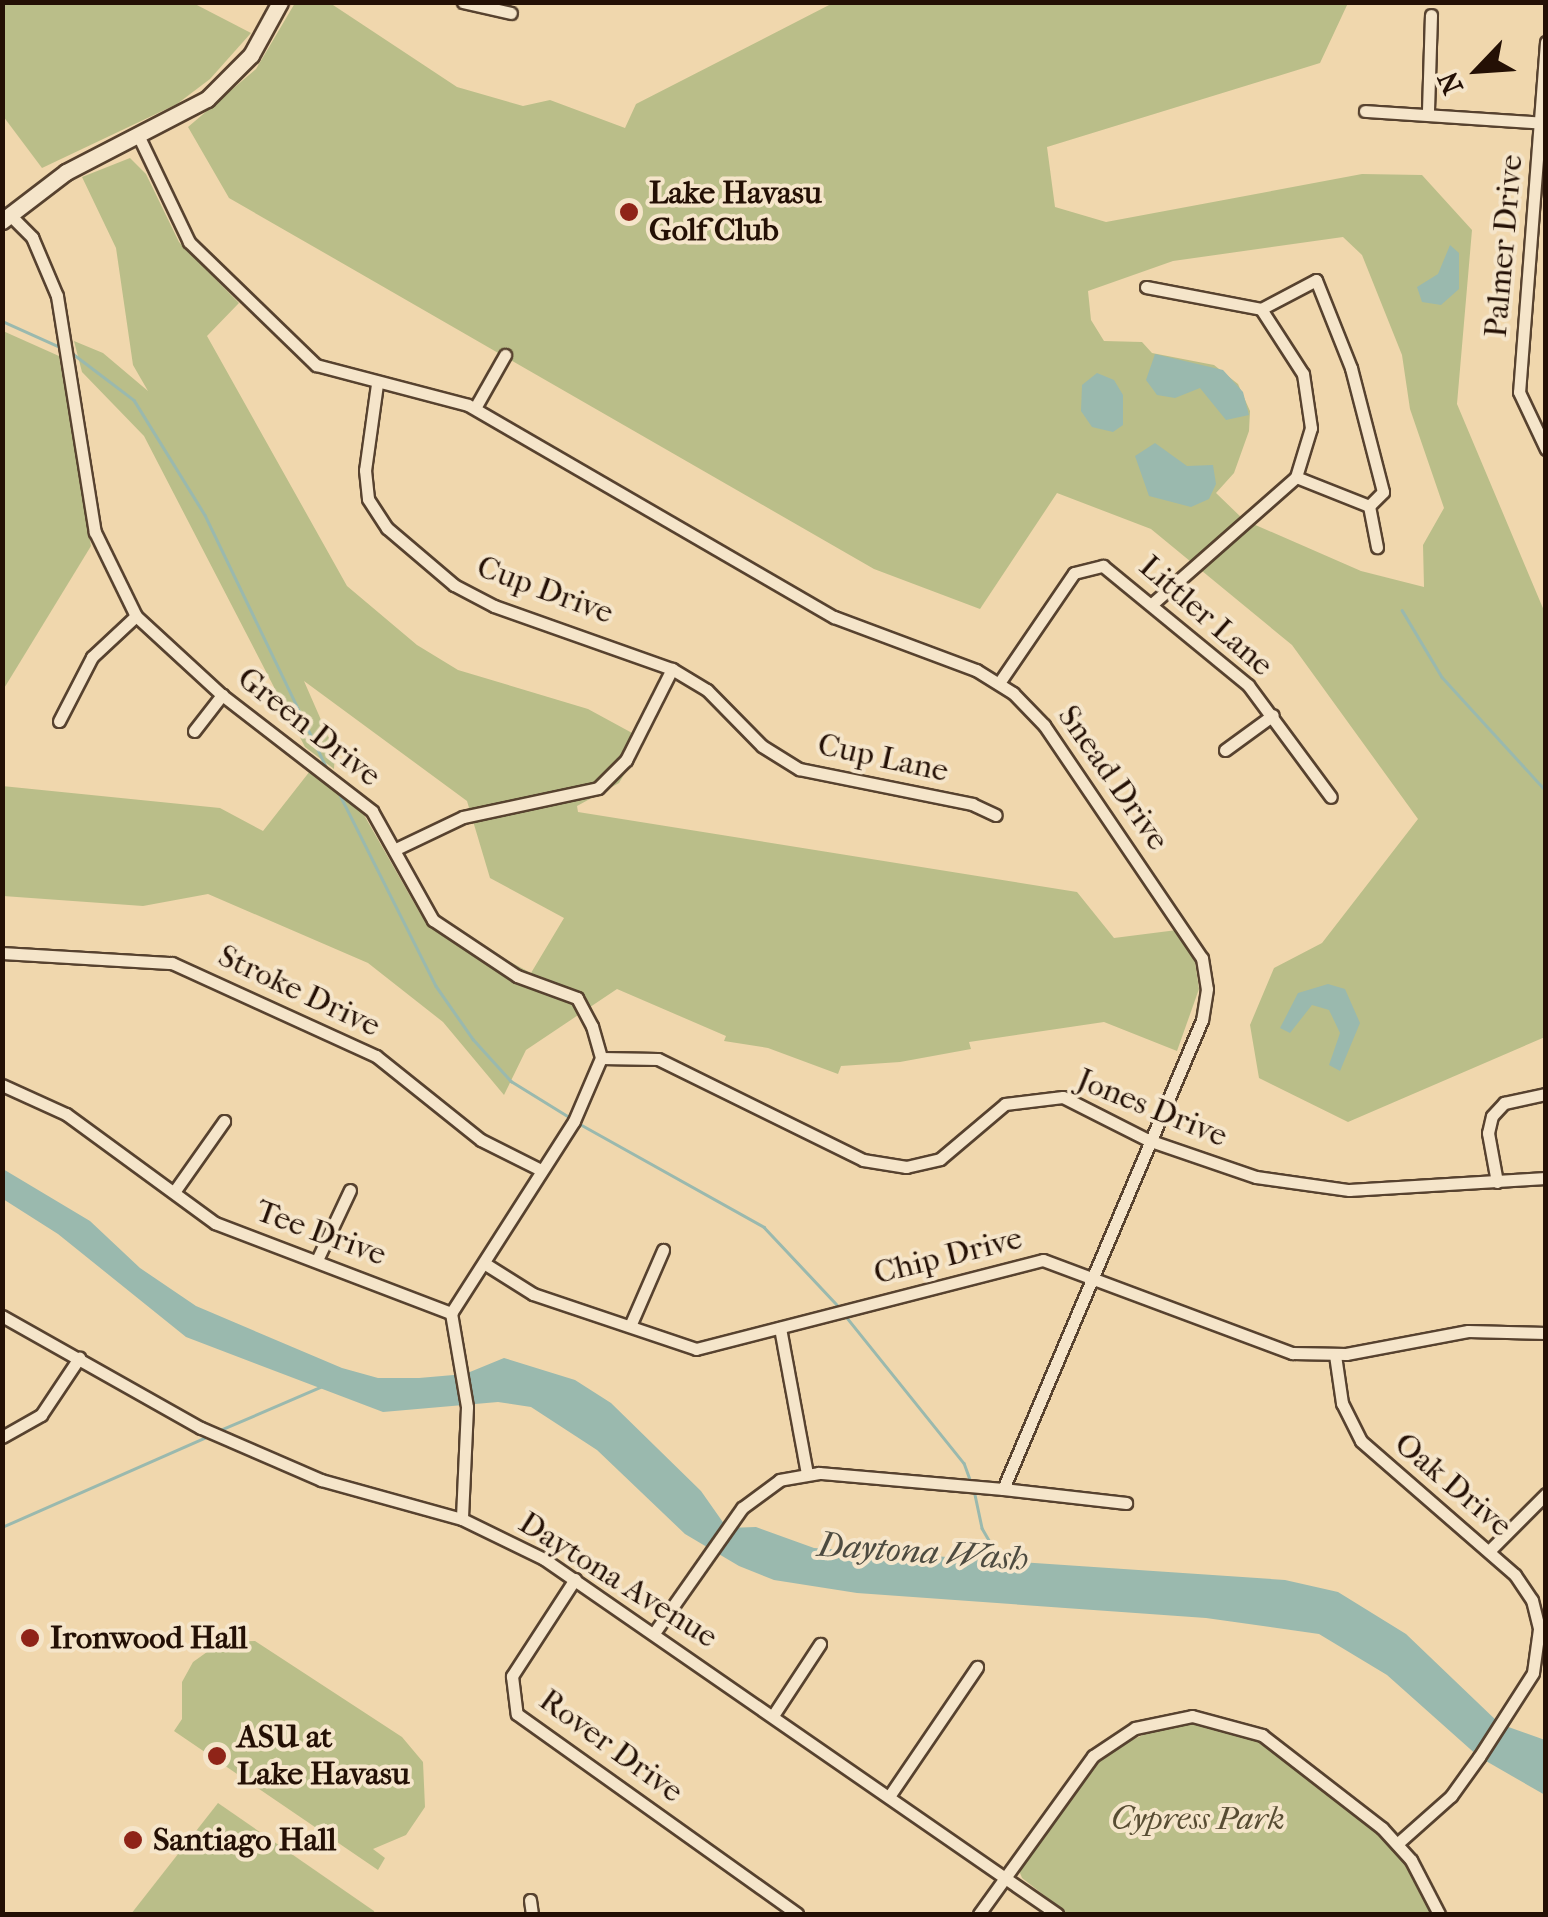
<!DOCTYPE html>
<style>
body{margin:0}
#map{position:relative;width:1548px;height:1917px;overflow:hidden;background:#f0d7ad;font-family:"IM FELL French Canon",serif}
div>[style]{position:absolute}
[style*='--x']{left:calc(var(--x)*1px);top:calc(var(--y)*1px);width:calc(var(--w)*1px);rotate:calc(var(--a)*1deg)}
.green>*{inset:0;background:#babe89}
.water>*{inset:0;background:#9ab9ae}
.stream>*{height:2.5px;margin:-1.25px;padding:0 1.25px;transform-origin:1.25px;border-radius:1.25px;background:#9ab9ae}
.roads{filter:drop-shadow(2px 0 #57422f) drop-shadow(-2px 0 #57422f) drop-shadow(0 2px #57422f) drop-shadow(0 -2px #57422f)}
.street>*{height:11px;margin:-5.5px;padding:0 5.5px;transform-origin:5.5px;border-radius:5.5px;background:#f5e5ca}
.secondary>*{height:15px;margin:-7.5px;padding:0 7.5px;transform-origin:7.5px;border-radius:7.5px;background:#f5e5ca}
.dots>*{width:28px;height:28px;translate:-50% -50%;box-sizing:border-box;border:5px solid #f5e5ca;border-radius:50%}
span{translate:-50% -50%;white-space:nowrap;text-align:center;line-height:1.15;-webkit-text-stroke:8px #f5e5ca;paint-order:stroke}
.poi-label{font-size:32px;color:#241005;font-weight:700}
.left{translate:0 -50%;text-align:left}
.street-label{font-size:32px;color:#241005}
.park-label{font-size:32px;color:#584d33;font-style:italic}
.water-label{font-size:35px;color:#4d4b40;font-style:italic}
.frame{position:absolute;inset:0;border:5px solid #241005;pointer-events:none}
.north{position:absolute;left:1428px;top:20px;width:100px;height:100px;-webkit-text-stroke:8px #f5e5ca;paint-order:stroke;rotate:245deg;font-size:28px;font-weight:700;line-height:40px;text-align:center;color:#241005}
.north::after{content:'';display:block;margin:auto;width:35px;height:45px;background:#241005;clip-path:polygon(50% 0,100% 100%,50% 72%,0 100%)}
</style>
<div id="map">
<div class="green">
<i style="clip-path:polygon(3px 2px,193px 3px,251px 33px,210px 79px,177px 104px,42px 168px,3px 116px)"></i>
<i style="clip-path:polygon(evenodd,295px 3px,333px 5px,457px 87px,523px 106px,550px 100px,625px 128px,636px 104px,833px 3px,1348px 3px,1320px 63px,1047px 147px,1055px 207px,1106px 222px,1362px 174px,1422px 175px,1472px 230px,1457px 404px,1545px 613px,1545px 1037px,1348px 1122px,1259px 1078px,1250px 1025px,1274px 968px,1322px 943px,1418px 819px,1292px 645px,1151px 529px,1057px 493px,980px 609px,874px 569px,229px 198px,188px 127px,256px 69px,295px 3px,1343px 237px,1362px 255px,1402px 355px,1410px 409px,1444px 508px,1423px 545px,1424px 587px,1361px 571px,1244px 520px,1216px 493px,1234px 473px,1249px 431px,1250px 411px,1238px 384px,1214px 365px,1152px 353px,1142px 342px,1104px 341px,1091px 320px,1088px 291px,1173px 261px,1343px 237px)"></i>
<i style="clip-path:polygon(130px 158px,146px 174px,179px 242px,239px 303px,207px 336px,347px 586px,417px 645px,458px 670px,588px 709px,645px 740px,619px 783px,577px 806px,578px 812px,1077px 892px,1114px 938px,1177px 930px,1195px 961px,1199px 989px,1177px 1051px,1104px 1022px,969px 1042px,971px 1049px,900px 1062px,841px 1066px,838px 1074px,768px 1048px,724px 1041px,726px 1036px,617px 989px,526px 1050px,504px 1095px,443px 1022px,368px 963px,208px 894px,143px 906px,3px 896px,2px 786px,220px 808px,263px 831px,310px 771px,364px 815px,421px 915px,531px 973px,564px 918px,490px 878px,467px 801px,304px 681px,335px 752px,334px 769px,305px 747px,144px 436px,82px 372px,74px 341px,103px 353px,148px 391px,133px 365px,116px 248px,82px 177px)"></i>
<i style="clip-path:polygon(3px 331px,59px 356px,91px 546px,3px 690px)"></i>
<i style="clip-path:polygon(255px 1641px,402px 1737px,423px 1762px,425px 1807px,406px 1835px,373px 1849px,385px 1858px,378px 1870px,174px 1731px,182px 1719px,182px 1682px,193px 1662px,221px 1642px)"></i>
<i style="clip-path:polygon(1199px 1721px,1264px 1744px,1360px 1816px,1406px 1863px,1432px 1914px,1068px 1914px,1022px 1878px,1018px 1868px,1101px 1754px,1165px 1725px)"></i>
<i style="clip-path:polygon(218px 1803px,374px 1911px,375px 1914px,131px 1914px)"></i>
</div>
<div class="water">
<i style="clip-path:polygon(1450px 245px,1459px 253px,1459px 289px,1441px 305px,1422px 302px,1417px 287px,1438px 274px)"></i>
<i style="clip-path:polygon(1155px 354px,1223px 370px,1243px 392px,1249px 415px,1226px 420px,1200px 388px,1175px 398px,1157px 395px,1146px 380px)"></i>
<i style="clip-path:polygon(1097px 373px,1114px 380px,1123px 395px,1123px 425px,1113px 432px,1092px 427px,1081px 411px,1082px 385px)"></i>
<i style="clip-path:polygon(1155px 443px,1187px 466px,1213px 465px,1216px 484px,1209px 499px,1191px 507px,1149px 496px,1135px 456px)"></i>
<i style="clip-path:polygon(1328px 984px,1345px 989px,1360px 1023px,1340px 1071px,1329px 1065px,1340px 1033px,1329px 1010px,1312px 1005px,1290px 1033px,1280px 1028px,1298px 993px)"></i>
<i style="clip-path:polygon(3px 1169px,90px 1221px,140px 1268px,196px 1306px,342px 1368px,378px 1378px,419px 1378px,465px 1374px,504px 1358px,575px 1380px,611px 1403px,701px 1491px,727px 1528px,756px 1527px,814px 1548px,1285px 1580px,1338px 1592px,1406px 1634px,1500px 1724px,1545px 1740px,1545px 1795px,1479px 1757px,1387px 1675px,1319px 1634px,1206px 1618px,857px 1593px,774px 1580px,739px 1566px,685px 1534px,597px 1450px,531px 1407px,498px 1402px,383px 1412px,186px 1337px,58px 1234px,3px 1199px)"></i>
</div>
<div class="stream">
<i style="--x:2;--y:321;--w:64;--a:24.1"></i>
<i style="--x:72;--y:353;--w:78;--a:37.2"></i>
<i style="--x:134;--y:400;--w:135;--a:58.3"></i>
<i style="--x:205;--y:515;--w:284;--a:64.3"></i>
<i style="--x:1402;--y:610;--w:78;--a:59.2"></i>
<i style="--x:1442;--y:677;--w:154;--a:47.6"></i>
<i style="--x:338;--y:791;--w:218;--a:63.3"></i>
<i style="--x:436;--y:986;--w:65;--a:55.1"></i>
<i style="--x:473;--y:1039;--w:57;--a:47.9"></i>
<i style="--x:511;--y:1081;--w:68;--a:31.8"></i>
<i style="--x:580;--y:1124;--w:211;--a:29.2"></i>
<i style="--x:764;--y:1227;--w:110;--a:46.8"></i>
<i style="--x:844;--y:1314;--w:191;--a:51.2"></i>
<i style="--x:964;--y:1463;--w:20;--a:70"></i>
<i style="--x:218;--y:1431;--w:111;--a:-23.3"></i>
<i style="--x:974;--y:1490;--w:39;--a:78"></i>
<i style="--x:982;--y:1528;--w:38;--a:60"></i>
<i style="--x:2;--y:1527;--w:228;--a:-23.8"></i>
</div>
<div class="roads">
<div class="street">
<i style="--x:463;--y:2;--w:49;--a:12.9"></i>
<i style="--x:1546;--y:42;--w:351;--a:94.4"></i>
<i style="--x:1519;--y:392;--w:63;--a:64.7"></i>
<i style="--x:1428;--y:110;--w:95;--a:-88.2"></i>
<i style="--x:1365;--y:111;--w:180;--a:3.8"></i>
<i style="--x:139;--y:137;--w:116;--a:64.5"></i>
<i style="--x:189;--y:242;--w:177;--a:44.1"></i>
<i style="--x:316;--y:365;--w:157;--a:14.7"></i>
<i style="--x:468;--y:405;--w:423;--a:30.1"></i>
<i style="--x:834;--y:617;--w:152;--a:20.5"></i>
<i style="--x:976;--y:670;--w:44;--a:31.9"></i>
<i style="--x:1013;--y:693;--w:45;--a:45.9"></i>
<i style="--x:1044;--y:725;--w:282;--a:55.9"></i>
<i style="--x:1202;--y:958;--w:31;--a:81"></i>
<i style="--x:1207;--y:989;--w:31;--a:99"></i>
<i style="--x:1202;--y:1020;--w:509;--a:112.99"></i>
<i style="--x:1003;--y:1489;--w:185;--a:-175"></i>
<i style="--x:819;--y:1473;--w:40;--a:170"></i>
<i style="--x:780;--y:1480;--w:47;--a:143.6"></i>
<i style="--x:742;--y:1508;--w:153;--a:125.1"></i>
<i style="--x:9;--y:214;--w:33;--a:45"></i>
<i style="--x:32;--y:237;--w:64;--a:67"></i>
<i style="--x:57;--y:296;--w:239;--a:80.9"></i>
<i style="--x:95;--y:532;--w:93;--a:64"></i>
<i style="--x:136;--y:616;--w:117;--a:42.6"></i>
<i style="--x:222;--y:695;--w:190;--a:37.7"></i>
<i style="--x:372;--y:811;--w:125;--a:60.8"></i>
<i style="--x:433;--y:920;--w:101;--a:33.7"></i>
<i style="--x:517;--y:976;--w:64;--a:20.1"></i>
<i style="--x:577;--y:998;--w:32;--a:62"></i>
<i style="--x:592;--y:1026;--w:33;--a:74"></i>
<i style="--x:601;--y:1058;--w:69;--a:113.2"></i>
<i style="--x:574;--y:1121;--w:228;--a:122.6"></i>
<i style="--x:1146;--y:287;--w:117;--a:10.8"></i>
<i style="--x:1261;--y:309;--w:62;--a:-27.8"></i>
<i style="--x:1316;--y:280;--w:95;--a:68.3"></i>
<i style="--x:1351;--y:368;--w:128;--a:75.5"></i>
<i style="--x:1383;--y:492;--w:20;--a:135"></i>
<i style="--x:377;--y:384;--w:87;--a:97.9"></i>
<i style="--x:365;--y:470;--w:29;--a:84"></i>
<i style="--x:368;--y:499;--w:35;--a:57"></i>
<i style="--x:387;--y:528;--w:88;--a:40.4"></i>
<i style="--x:454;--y:585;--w:45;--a:27.7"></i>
<i style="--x:494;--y:606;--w:189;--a:19.5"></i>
<i style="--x:672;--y:669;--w:41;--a:31"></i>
<i style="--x:707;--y:690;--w:78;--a:45.5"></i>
<i style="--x:762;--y:746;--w:44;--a:31.9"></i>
<i style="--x:799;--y:769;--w:177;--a:11.4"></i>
<i style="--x:972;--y:804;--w:26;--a:25"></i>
<i style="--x:475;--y:408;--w:61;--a:-60.5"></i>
<i style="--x:1296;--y:477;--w:79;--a:21.7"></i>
<i style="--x:1369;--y:506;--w:42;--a:79"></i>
<i style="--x:1152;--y:604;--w:192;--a:-41.4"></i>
<i style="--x:1296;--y:477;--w:51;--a:-73"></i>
<i style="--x:1311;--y:428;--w:55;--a:-98.4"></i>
<i style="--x:1303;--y:374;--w:77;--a:-122.9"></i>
<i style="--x:999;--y:683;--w:133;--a:-55.7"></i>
<i style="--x:1074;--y:573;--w:30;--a:-14"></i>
<i style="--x:1103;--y:566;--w:188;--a:39.4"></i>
<i style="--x:1248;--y:685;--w:139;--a:53.5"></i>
<i style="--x:59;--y:721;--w:72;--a:-62.7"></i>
<i style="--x:92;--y:657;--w:60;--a:-43"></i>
<i style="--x:194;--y:731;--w:46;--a:-52.1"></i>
<i style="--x:1225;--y:750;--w:59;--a:-36.1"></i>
<i style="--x:398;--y:848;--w:72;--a:-25.5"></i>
<i style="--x:463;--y:817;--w:138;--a:-12.1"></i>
<i style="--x:598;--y:788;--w:40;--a:-45"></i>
<i style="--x:626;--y:760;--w:102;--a:-63.2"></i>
<i style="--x:2;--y:953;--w:170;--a:3.4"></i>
<i style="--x:172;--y:963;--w:224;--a:24.5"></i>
<i style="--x:376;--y:1056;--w:134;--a:38.7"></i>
<i style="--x:481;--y:1140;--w:65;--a:26.6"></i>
<i style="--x:601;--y:1058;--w:57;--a:1"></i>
<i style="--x:658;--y:1059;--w:229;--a:26.2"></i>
<i style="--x:863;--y:1160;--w:44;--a:9.2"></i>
<i style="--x:906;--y:1167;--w:35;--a:-13"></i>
<i style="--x:940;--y:1159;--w:85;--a:-40.2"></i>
<i style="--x:1005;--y:1104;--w:58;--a:-6.9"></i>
<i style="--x:1063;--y:1097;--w:95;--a:26.8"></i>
<i style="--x:1148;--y:1140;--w:114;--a:18.9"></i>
<i style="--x:1256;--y:1177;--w:94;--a:8"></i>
<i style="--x:1349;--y:1190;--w:197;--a:-3.5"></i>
<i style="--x:2;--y:1085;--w:70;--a:24.4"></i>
<i style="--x:66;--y:1114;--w:185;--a:36.2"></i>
<i style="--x:215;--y:1223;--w:253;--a:20.9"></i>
<i style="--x:1497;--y:1182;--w:50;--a:-100.4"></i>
<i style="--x:1488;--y:1133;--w:17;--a:-77"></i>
<i style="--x:1492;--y:1116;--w:18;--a:-47"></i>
<i style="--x:1504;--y:1103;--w:43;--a:-12.1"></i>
<i style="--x:174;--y:1192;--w:87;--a:-54.8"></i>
<i style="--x:318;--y:1258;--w:75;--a:-64.8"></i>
<i style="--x:487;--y:1265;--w:54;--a:32.2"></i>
<i style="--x:533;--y:1294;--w:172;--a:18.6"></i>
<i style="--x:696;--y:1349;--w:358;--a:-14.4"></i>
<i style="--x:1043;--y:1260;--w:266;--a:20.5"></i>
<i style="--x:1292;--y:1353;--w:54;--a:1.1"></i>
<i style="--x:1346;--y:1354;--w:124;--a:-10.7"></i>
<i style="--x:1468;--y:1331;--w:78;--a:1.5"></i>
<i style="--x:451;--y:1313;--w:95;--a:80.3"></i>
<i style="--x:467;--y:1407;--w:112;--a:92.6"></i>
<i style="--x:2;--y:1316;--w:228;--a:29.4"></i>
<i style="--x:201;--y:1428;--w:131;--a:23.4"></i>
<i style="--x:321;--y:1480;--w:146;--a:15.5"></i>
<i style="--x:462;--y:1519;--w:91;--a:26"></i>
<i style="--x:544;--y:1559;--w:624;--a:34.68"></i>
<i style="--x:630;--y:1326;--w:83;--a:-66.5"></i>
<i style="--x:780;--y:1328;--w:147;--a:79.5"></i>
<i style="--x:1335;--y:1355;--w:49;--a:81.7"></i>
<i style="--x:1342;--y:1403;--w:42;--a:63.4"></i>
<i style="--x:1361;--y:1441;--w:204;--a:41"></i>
<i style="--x:1515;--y:1575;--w:30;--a:56"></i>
<i style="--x:1532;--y:1600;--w:30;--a:76"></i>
<i style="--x:1539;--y:1629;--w:44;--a:97.8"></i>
<i style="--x:1533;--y:1673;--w:100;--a:122.7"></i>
<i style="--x:1479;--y:1757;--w:48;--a:125.7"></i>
<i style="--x:1451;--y:1796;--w:71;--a:138.4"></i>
<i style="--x:2;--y:1437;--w:45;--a:-29.4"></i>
<i style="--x:41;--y:1415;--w:69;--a:-56.3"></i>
<i style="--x:1003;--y:1489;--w:124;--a:6.5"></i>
<i style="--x:1489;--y:1551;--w:81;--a:-45"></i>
<i style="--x:575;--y:1579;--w:116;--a:123"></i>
<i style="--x:512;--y:1676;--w:38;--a:83"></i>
<i style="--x:517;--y:1714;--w:344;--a:35.5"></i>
<i style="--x:774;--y:1714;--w:84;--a:-56.7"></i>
<i style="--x:890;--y:1795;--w:155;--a:-55.8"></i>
<i style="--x:530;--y:1900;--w:14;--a:82"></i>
<i style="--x:979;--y:1914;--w:195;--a:-54.2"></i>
<i style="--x:1093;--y:1756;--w:50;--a:-33.7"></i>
<i style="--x:1135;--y:1728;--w:58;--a:-11.9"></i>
<i style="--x:1192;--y:1716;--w:73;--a:15.2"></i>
<i style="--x:1262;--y:1735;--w:152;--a:37.8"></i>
<i style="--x:1382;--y:1828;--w:43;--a:47.8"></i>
<i style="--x:1411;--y:1860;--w:61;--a:62.6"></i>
</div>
<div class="secondary">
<i style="--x:2;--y:221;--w:81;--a:-37.4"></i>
<i style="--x:66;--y:172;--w:159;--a:-27.4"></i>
<i style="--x:207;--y:99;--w:62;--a:-45"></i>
<i style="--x:251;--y:55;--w:60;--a:-61.3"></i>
</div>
</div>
<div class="dots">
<i style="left:629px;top:212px;background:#8f2418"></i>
<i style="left:30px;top:1638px;background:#8f2418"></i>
<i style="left:217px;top:1756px;background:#8f2418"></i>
<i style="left:133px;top:1840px;background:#8f2418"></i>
</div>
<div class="poi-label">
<span class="left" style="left:649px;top:212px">Lake Havasu<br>Golf Club</span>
<span class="left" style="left:50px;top:1638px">Ironwood Hall</span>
<span class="left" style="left:237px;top:1756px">ASU at<br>Lake Havasu</span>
<span class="left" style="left:153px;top:1840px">Santiago Hall</span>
</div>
<div class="street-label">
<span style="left:1504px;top:246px;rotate:-85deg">Palmer Drive</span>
<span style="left:545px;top:590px;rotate:20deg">Cup Drive</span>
<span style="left:1206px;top:616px;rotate:41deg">Littler Lane</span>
<span style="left:309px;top:727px;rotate:38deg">Green Drive</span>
<span style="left:883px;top:758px;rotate:12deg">Cup Lane</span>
<span style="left:1113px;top:778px;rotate:55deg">Snead Drive</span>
<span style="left:299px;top:991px;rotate:25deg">Stroke Drive</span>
<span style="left:1152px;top:1108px;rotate:22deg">Jones Drive</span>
<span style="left:321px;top:1233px;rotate:20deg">Tee Drive</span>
<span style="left:948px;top:1256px;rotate:-14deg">Chip Drive</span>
<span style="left:1453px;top:1485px;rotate:40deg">Oak Drive</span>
<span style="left:618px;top:1580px;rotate:32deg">Daytona Avenue</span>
<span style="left:611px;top:1746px;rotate:36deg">Rover Drive</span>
</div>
<div class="park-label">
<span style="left:1198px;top:1819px">Cypress Park</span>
</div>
<div class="water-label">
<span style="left:923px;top:1552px;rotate:4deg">Daytona Wash</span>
</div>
<div class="frame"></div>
<div class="north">N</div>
</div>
